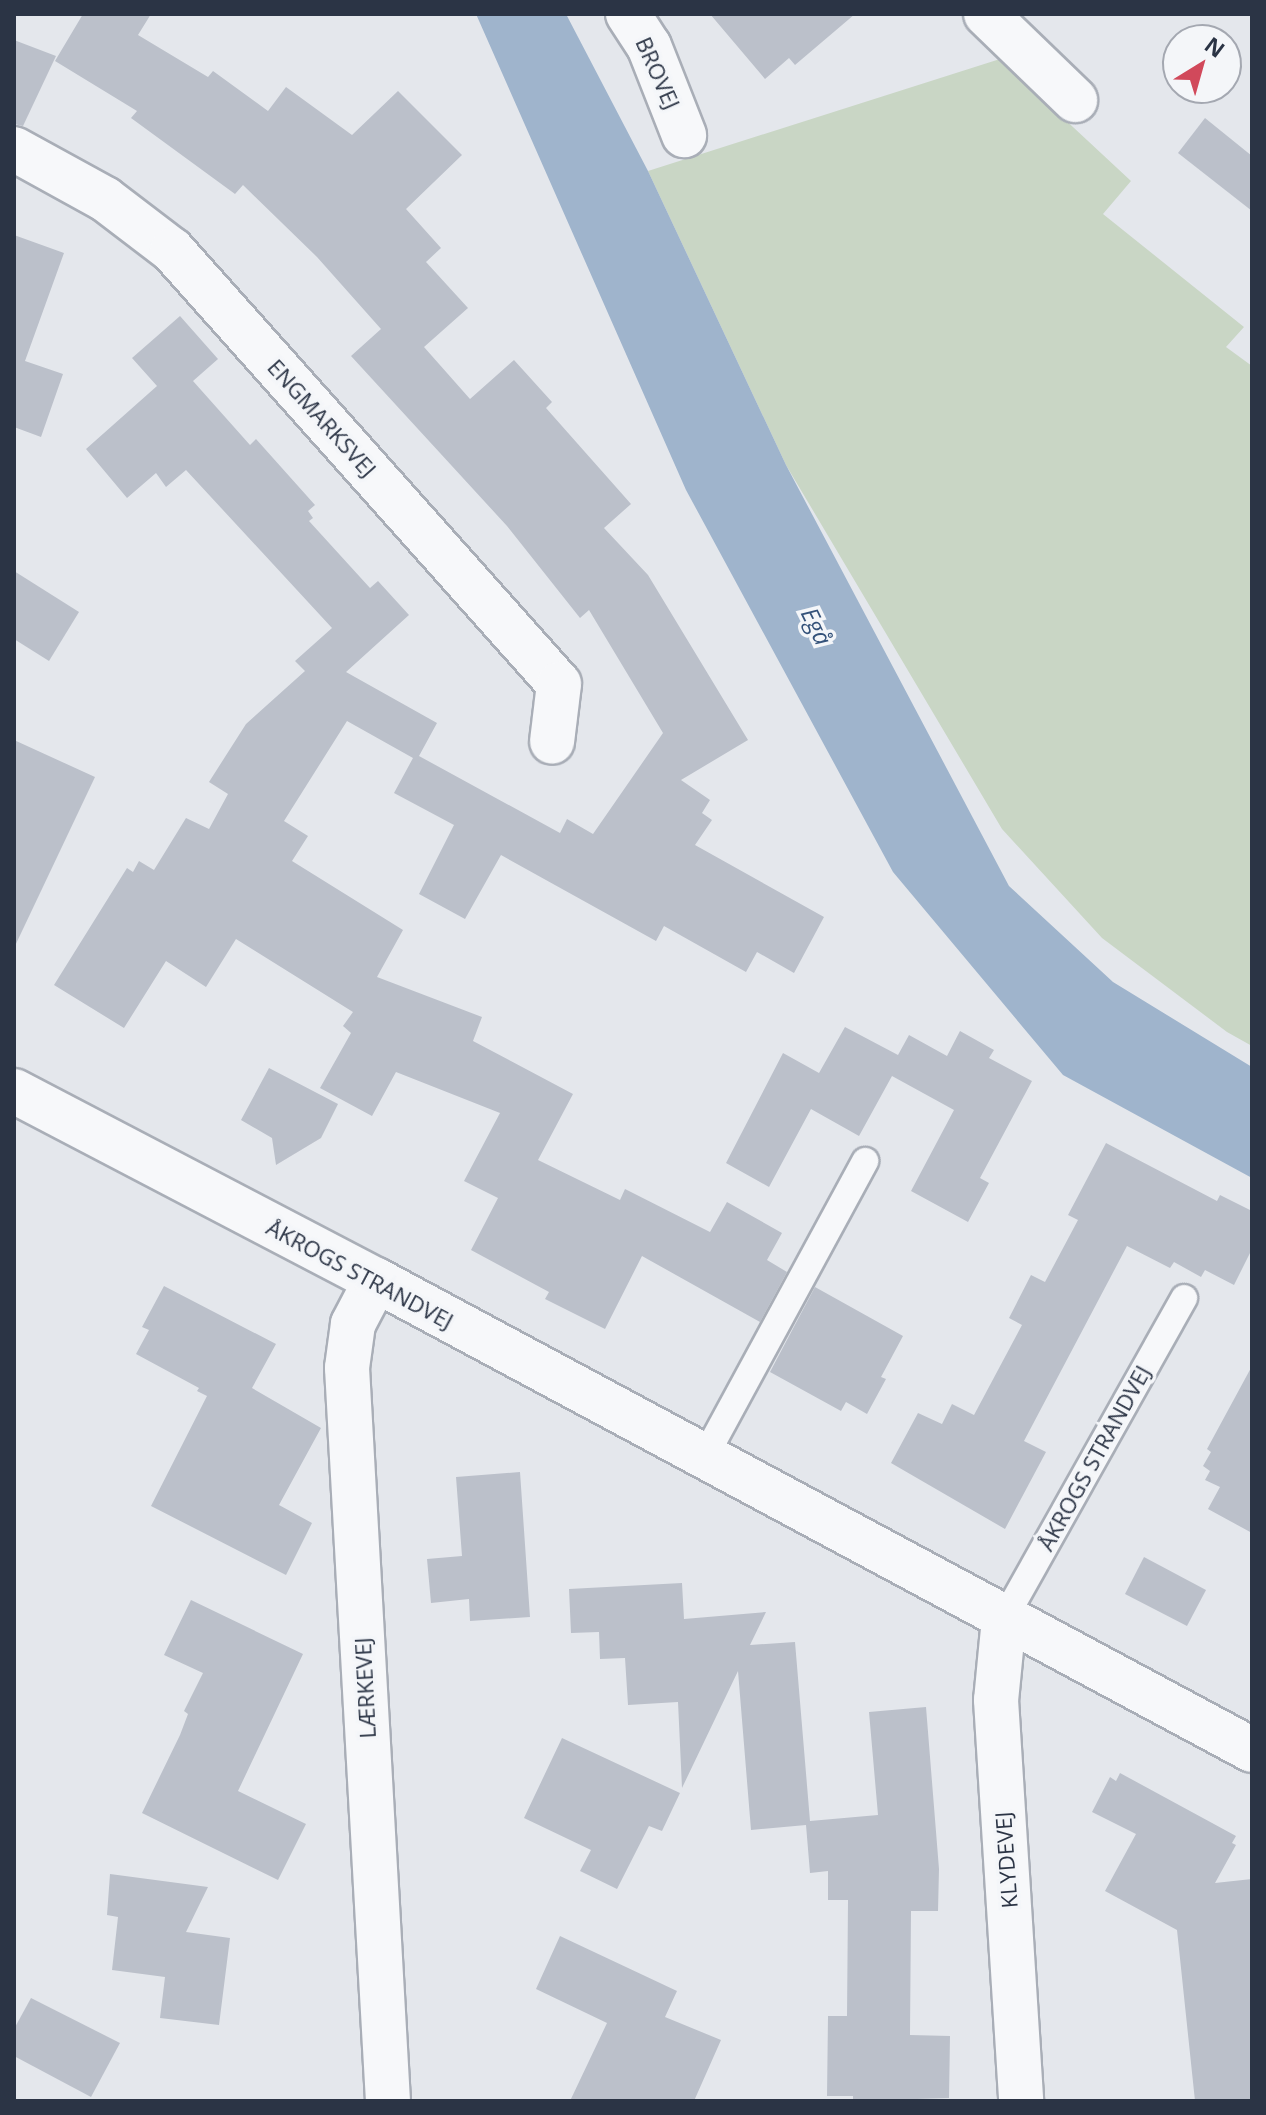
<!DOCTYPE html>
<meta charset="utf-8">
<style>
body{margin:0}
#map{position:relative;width:1266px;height:2115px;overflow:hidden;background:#e4e7ec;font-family:"Open Sans",sans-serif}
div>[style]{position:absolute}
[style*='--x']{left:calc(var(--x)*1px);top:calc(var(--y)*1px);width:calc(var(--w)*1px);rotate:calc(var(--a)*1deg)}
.green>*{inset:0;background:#c9d6c5}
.water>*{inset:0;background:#9fb4cc}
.building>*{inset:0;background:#bbc0ca}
.roads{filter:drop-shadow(2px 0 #a9aeb7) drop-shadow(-2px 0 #a9aeb7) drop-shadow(0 2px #a9aeb7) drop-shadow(0 -2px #a9aeb7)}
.service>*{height:26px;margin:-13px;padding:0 13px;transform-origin:13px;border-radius:13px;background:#f7f8fa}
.minor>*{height:44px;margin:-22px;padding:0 22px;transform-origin:22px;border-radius:22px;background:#f7f8fa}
.tertiary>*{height:44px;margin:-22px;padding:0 22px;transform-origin:22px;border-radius:22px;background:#f7f8fa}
span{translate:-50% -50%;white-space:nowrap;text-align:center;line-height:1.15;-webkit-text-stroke:7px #f4f6f9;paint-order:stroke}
.street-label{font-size:22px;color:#2b3445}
.water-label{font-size:24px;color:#34527a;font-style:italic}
.frame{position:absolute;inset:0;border:16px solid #2b3445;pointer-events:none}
.north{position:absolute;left:1162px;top:24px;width:80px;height:80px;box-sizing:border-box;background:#f4f6f9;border:2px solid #a4a8b1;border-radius:50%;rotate:37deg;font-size:22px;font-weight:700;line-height:32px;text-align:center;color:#2b3445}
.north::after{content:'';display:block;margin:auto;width:28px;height:36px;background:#d1495b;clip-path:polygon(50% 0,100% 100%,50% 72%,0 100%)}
</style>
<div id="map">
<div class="green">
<i style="clip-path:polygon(1000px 59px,1131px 181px,1103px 214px,1244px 327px,1226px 347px,1252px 366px,1252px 1046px,1227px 1032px,1102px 938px,1002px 829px,786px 465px,648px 171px)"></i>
</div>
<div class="water">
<i style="clip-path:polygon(476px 14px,566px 14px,648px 171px,786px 465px,1009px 886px,1113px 982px,1252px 1067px,1252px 1178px,1063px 1075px,893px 872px,686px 490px)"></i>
</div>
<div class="building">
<i style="clip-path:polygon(83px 14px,151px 14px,138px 35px,208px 77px,213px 71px,268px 111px,286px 87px,352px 135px,398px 91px,462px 155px,406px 209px,441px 248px,426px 262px,468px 308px,424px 347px,470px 399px,514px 360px,552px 402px,546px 408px,631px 504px,604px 528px,648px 575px,748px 740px,681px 780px,710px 800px,702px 813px,712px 820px,695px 845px,824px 917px,794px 973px,757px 952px,746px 972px,664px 926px,656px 941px,501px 855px,465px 919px,419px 894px,454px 825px,394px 793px,413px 758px,347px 721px,284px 821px,308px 836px,292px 861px,403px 930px,377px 977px,482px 1017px,473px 1041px,573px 1094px,538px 1160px,620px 1200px,625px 1189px,710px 1232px,727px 1202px,782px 1233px,767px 1260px,787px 1272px,760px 1322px,642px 1256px,605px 1329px,545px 1299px,549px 1292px,471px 1250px,498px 1198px,464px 1181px,500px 1113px,396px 1072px,372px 1116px,320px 1088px,351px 1033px,343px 1026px,353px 1012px,236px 939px,206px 987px,166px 961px,124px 1028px,54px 985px,127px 868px,133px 872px,139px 861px,154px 870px,186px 818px,209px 829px,228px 794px,209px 782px,246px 724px,305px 671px,295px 661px,332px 628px,186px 470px,166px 487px,156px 473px,127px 498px,86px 449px,157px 386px,132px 358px,180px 316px,218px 359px,193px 381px,250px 445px,256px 439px,315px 505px,308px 511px,313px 518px,309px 521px,370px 588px,378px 581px,409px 615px,346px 672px,437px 723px,419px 756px,560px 833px,567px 819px,593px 834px,663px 733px,589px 610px,580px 618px,507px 526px,351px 356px,381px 329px,317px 257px,243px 185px,235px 194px,131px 118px,137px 111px,55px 61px)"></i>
<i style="clip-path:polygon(710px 14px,855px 14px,795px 65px,789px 58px,765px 79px)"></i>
<i style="clip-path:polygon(14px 40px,56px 56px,23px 126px,14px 124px)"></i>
<i style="clip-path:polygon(1205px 118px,1252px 156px,1252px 211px,1178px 153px)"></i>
<i style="clip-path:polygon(14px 235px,64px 253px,25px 361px,63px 374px,41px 437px,14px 427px)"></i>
<i style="clip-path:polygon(14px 571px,79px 612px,49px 661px,14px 639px)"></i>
<i style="clip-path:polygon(14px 740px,95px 777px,14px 948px)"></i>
<i style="clip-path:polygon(845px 1027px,898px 1055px,909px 1035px,947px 1056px,960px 1031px,994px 1050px,989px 1058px,1032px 1081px,980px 1178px,989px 1183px,968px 1222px,911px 1191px,954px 1110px,892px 1076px,859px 1136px,811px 1109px,769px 1187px,726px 1163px,783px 1053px,819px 1073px)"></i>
<i style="clip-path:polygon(269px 1068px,338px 1104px,321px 1138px,276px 1165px,272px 1138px,241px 1120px)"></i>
<i style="clip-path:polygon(1106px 1143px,1217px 1201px,1220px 1195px,1252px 1211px,1252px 1249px,1234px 1285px,1205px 1270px,1201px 1277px,1174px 1262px,1170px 1268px,1127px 1246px,1024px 1441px,1046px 1452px,1005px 1529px,891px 1463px,918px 1413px,942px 1424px,952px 1404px,974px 1415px,1022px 1325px,1009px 1318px,1031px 1275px,1045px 1282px,1078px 1220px,1068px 1215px)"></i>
<i style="clip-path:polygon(164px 1286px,276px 1344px,252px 1388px,321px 1428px,279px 1505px,312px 1523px,286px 1575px,151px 1506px,207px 1396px,197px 1391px,199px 1388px,136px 1354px,149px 1330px,142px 1327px)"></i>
<i style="clip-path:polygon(815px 1287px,903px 1336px,881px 1377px,886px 1379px,867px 1414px,846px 1402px,841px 1411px,770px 1372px)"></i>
<i style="clip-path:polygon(1252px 1366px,1252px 1533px,1208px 1509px,1220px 1487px,1205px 1480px,1210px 1471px,1203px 1466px,1211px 1452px,1207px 1449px)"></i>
<i style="clip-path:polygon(520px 1472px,530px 1617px,470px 1621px,469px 1599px,431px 1603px,427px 1559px,462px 1556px,456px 1477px)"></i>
<i style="clip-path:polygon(1144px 1557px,1206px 1590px,1187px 1626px,1125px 1594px)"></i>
<i style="clip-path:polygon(682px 1583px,684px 1619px,766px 1612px,750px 1645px,795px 1642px,810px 1821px,878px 1815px,869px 1712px,926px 1707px,939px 1869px,938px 1911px,911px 1911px,910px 2035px,950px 2036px,949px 2098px,853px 2101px,853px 2096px,827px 2096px,828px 2016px,847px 2016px,848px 1900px,828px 1900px,828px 1871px,810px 1873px,806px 1825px,751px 1830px,738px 1671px,682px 1788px,678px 1702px,628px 1705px,625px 1658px,600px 1659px,599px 1632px,571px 1633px,569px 1589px)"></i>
<i style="clip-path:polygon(191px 1600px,303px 1654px,238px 1791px,306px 1824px,278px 1880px,142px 1813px,180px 1735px,188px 1714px,184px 1711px,203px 1673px,164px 1655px)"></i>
<i style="clip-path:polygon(562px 1738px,680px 1793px,662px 1831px,649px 1826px,617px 1889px,580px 1871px,591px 1850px,524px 1818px)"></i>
<i style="clip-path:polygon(1120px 1773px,1236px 1836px,1232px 1843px,1236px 1845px,1215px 1883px,1252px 1879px,1252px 2101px,1195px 2101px,1177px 1930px,1105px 1891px,1136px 1834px,1092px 1812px,1110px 1777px,1116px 1781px)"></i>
<i style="clip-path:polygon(110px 1874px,208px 1887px,186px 1932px,230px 1938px,219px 2025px,160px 2018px,165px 1977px,112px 1970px,118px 1917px,107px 1915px)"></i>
<i style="clip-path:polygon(560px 1936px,677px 1991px,665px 2017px,721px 2040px,694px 2101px,570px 2101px,607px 2023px,536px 1989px)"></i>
<i style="clip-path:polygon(31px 1998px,120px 2043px,91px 2097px,14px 2056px,14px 2029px)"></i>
</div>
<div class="roads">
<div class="service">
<i style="--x:704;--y:1458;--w:338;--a:-61.5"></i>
<i style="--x:1004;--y:1619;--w:368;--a:-60.7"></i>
</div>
<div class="minor">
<i style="--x:628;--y:14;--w:38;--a:57"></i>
<i style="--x:649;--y:46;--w:96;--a:68.5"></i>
<i style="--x:986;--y:14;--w:124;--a:44"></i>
<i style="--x:14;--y:149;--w:104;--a:28.8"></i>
<i style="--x:105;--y:199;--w:84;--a:37.3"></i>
<i style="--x:172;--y:250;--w:581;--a:48.28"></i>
<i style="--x:559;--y:684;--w:58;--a:96.9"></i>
<i style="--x:376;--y:1280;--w:50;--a:117.6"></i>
<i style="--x:353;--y:1324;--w:44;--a:97.8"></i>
<i style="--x:347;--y:1368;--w:734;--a:86.8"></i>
<i style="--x:1004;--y:1619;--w:81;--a:95.6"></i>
<i style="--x:996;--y:1700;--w:402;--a:86.4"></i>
</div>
<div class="tertiary">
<i style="--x:14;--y:1091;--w:408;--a:27.6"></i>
<i style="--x:376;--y:1280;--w:994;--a:28.21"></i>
</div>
</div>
<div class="street-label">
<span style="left:658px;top:73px;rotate:66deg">BROVEJ</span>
<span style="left:322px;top:418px;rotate:48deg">ENGMARKSVEJ</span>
<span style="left:360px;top:1274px;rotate:28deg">ÅKROGS STRANDVEJ</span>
<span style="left:1094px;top:1458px;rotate:-61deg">ÅKROGS STRANDVEJ</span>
<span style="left:365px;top:1688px;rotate:-93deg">LÆRKEVEJ</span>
<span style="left:1006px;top:1860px;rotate:-94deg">KLYDEVEJ</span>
</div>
<div class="water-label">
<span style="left:817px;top:626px;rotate:64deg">Egå</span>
</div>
<div class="frame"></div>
<div class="north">N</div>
</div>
